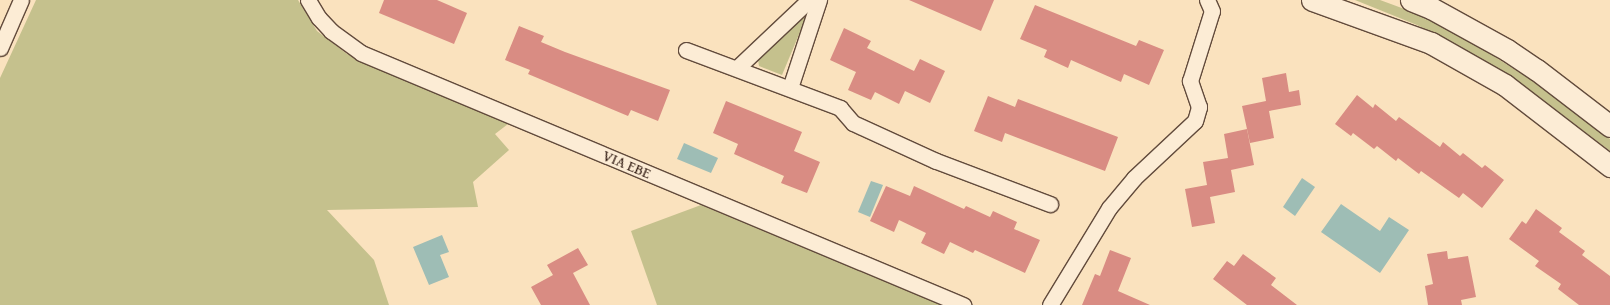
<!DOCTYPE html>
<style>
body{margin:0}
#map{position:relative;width:1610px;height:305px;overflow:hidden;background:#fae2be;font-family:"Gentium Book Plus",serif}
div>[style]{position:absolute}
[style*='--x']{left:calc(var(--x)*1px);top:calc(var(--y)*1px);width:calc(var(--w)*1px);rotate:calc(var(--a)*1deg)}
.green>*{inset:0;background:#c5c18d}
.water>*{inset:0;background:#9ebdb5}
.building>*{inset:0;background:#d98c83}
.roads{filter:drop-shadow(1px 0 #624b3c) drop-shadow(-1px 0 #624b3c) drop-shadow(0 1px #624b3c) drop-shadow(0 -1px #624b3c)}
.street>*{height:15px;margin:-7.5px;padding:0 7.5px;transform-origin:7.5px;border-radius:7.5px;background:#fcecd5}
.secondary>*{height:21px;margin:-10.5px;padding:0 10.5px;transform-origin:10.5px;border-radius:10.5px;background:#fcecd5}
span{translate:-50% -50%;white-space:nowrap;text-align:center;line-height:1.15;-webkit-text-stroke:3px #fcecd5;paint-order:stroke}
.street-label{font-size:15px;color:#2f1910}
</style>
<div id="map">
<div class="green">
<i style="clip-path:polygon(36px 0,298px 0,317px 31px,347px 54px,508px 124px,495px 134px,509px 150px,473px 182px,478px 207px,327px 210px,374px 260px,389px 305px,0 305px,0 78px)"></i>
<i style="clip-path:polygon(1355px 0,1380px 0,1418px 14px,1470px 41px,1545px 89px,1610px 139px,1610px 151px,1538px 96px,1479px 58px,1417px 25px)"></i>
<i style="clip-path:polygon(808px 13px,782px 75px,759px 66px,758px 59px)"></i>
<i style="clip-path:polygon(701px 205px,941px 305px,657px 305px,631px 231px)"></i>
</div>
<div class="water">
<i style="clip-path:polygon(684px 143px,718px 158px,711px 173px,677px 159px)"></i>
<i style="clip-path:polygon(1302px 178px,1315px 187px,1295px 216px,1283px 207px)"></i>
<i style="clip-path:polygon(871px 181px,883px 185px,870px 217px,858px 212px)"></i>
<i style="clip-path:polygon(1341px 204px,1380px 231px,1389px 217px,1409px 230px,1380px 273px,1321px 232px)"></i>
<i style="clip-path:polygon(442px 235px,449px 252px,440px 255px,449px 277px,429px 285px,413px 247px)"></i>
</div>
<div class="building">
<i style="clip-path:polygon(384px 0,437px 0,467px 13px,454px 44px,379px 13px)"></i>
<i style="clip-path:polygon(909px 0,994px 0,981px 31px)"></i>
<i style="clip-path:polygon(1035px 5px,1136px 46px,1139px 40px,1164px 50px,1149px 85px,1124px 74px,1121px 82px,1071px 60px,1068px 68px,1044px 57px,1047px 50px,1020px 39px)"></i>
<i style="clip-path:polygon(519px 26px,544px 36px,541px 42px,565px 52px,670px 90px,658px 121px,631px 110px,628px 116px,528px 74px,530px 70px,505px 60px)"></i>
<i style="clip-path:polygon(844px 28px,871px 41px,867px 48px,914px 71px,920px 59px,945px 71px,930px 103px,905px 91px,899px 104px,875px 92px,871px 100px,848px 90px,856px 72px,830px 60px)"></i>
<i style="clip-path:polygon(1286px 73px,1289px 92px,1299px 90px,1301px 105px,1269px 111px,1274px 138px,1250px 143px,1242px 106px,1266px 101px,1262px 78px)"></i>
<i style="clip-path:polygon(1357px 95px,1373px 108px,1375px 104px,1396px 121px,1399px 117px,1440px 147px,1443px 142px,1460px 156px,1463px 153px,1482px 168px,1485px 165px,1504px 180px,1482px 208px,1463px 193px,1459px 198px,1421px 171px,1419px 174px,1398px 158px,1396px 161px,1377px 146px,1374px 149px,1353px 133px,1351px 136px,1335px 124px)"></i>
<i style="clip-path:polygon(988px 96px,1015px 107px,1018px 99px,1118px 137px,1105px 171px,1005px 133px,1002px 142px,974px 131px)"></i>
<i style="clip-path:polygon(726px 101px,802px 132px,794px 151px,820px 162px,807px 193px,781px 183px,784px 176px,734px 154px,738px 144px,713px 133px)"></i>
<i style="clip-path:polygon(1247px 129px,1254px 165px,1231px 170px,1235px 192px,1210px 197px,1215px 223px,1192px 227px,1185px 189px,1207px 185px,1203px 162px,1228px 158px,1224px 134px)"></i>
<i style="clip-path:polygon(886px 186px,910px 196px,914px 186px,964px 209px,966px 206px,990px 217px,993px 211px,1017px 222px,1014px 229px,1040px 240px,1025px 273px,975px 250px,973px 253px,950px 242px,944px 254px,921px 243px,926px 233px,899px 220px,894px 232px,870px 221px)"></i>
<i style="clip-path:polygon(1536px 209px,1562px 228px,1559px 232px,1585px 251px,1582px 255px,1610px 276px,1610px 305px,1579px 305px,1558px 289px,1561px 284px,1535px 266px,1539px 261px,1509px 239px,1522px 221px,1526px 224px)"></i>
<i style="clip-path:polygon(578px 248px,588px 265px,573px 273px,590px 305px,541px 305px,531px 287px,553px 275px,547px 265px)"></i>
<i style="clip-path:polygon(1110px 250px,1131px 258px,1118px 291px,1150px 305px,1082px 305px,1095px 274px,1100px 276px)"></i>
<i style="clip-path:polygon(1447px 251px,1448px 259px,1468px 256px,1476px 297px,1461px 300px,1462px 305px,1428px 305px,1425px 286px,1433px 284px,1427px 254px)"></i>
<i style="clip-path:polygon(1243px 254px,1276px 278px,1271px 285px,1297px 305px,1247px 305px,1213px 279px,1227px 261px,1234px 266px)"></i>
</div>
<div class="roads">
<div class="street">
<i style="--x:308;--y:0;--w:21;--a:59"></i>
<i style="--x:319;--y:18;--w:18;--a:47"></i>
<i style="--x:331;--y:31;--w:37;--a:36"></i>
<i style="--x:361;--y:53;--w:653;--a:22.71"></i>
<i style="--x:0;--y:48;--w:52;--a:-66.4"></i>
<i style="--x:686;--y:50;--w:165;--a:20.6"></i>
<i style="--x:840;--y:108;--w:20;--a:49"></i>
<i style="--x:853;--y:123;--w:91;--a:24.6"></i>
<i style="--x:936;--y:161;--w:122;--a:20.7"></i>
<i style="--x:737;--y:68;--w:99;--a:-43.4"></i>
<i style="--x:790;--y:88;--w:93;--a:-71.8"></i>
<i style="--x:1050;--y:305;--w:114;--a:-58.7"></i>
<i style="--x:1109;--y:208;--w:39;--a:-50"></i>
<i style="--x:1134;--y:178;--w:83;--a:-43.1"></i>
<i style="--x:1195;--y:121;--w:15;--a:-74"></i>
<i style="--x:1199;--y:107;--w:28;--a:-109"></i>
<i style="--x:1190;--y:81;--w:73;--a:-72.6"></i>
<i style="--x:1212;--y:11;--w:12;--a:-114"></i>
</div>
<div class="secondary">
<i style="--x:1312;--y:0;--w:127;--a:19.9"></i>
<i style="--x:1431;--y:43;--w:85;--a:29.6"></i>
<i style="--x:1505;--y:85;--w:133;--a:37.6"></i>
<i style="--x:1411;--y:0;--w:22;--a:22"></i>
<i style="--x:1431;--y:8;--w:87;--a:28.9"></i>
<i style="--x:1507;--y:50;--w:36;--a:34"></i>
<i style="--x:1537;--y:70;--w:92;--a:37.5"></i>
</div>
</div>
<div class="street-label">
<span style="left:627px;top:164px;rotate:23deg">VIA EBE</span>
</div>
</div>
